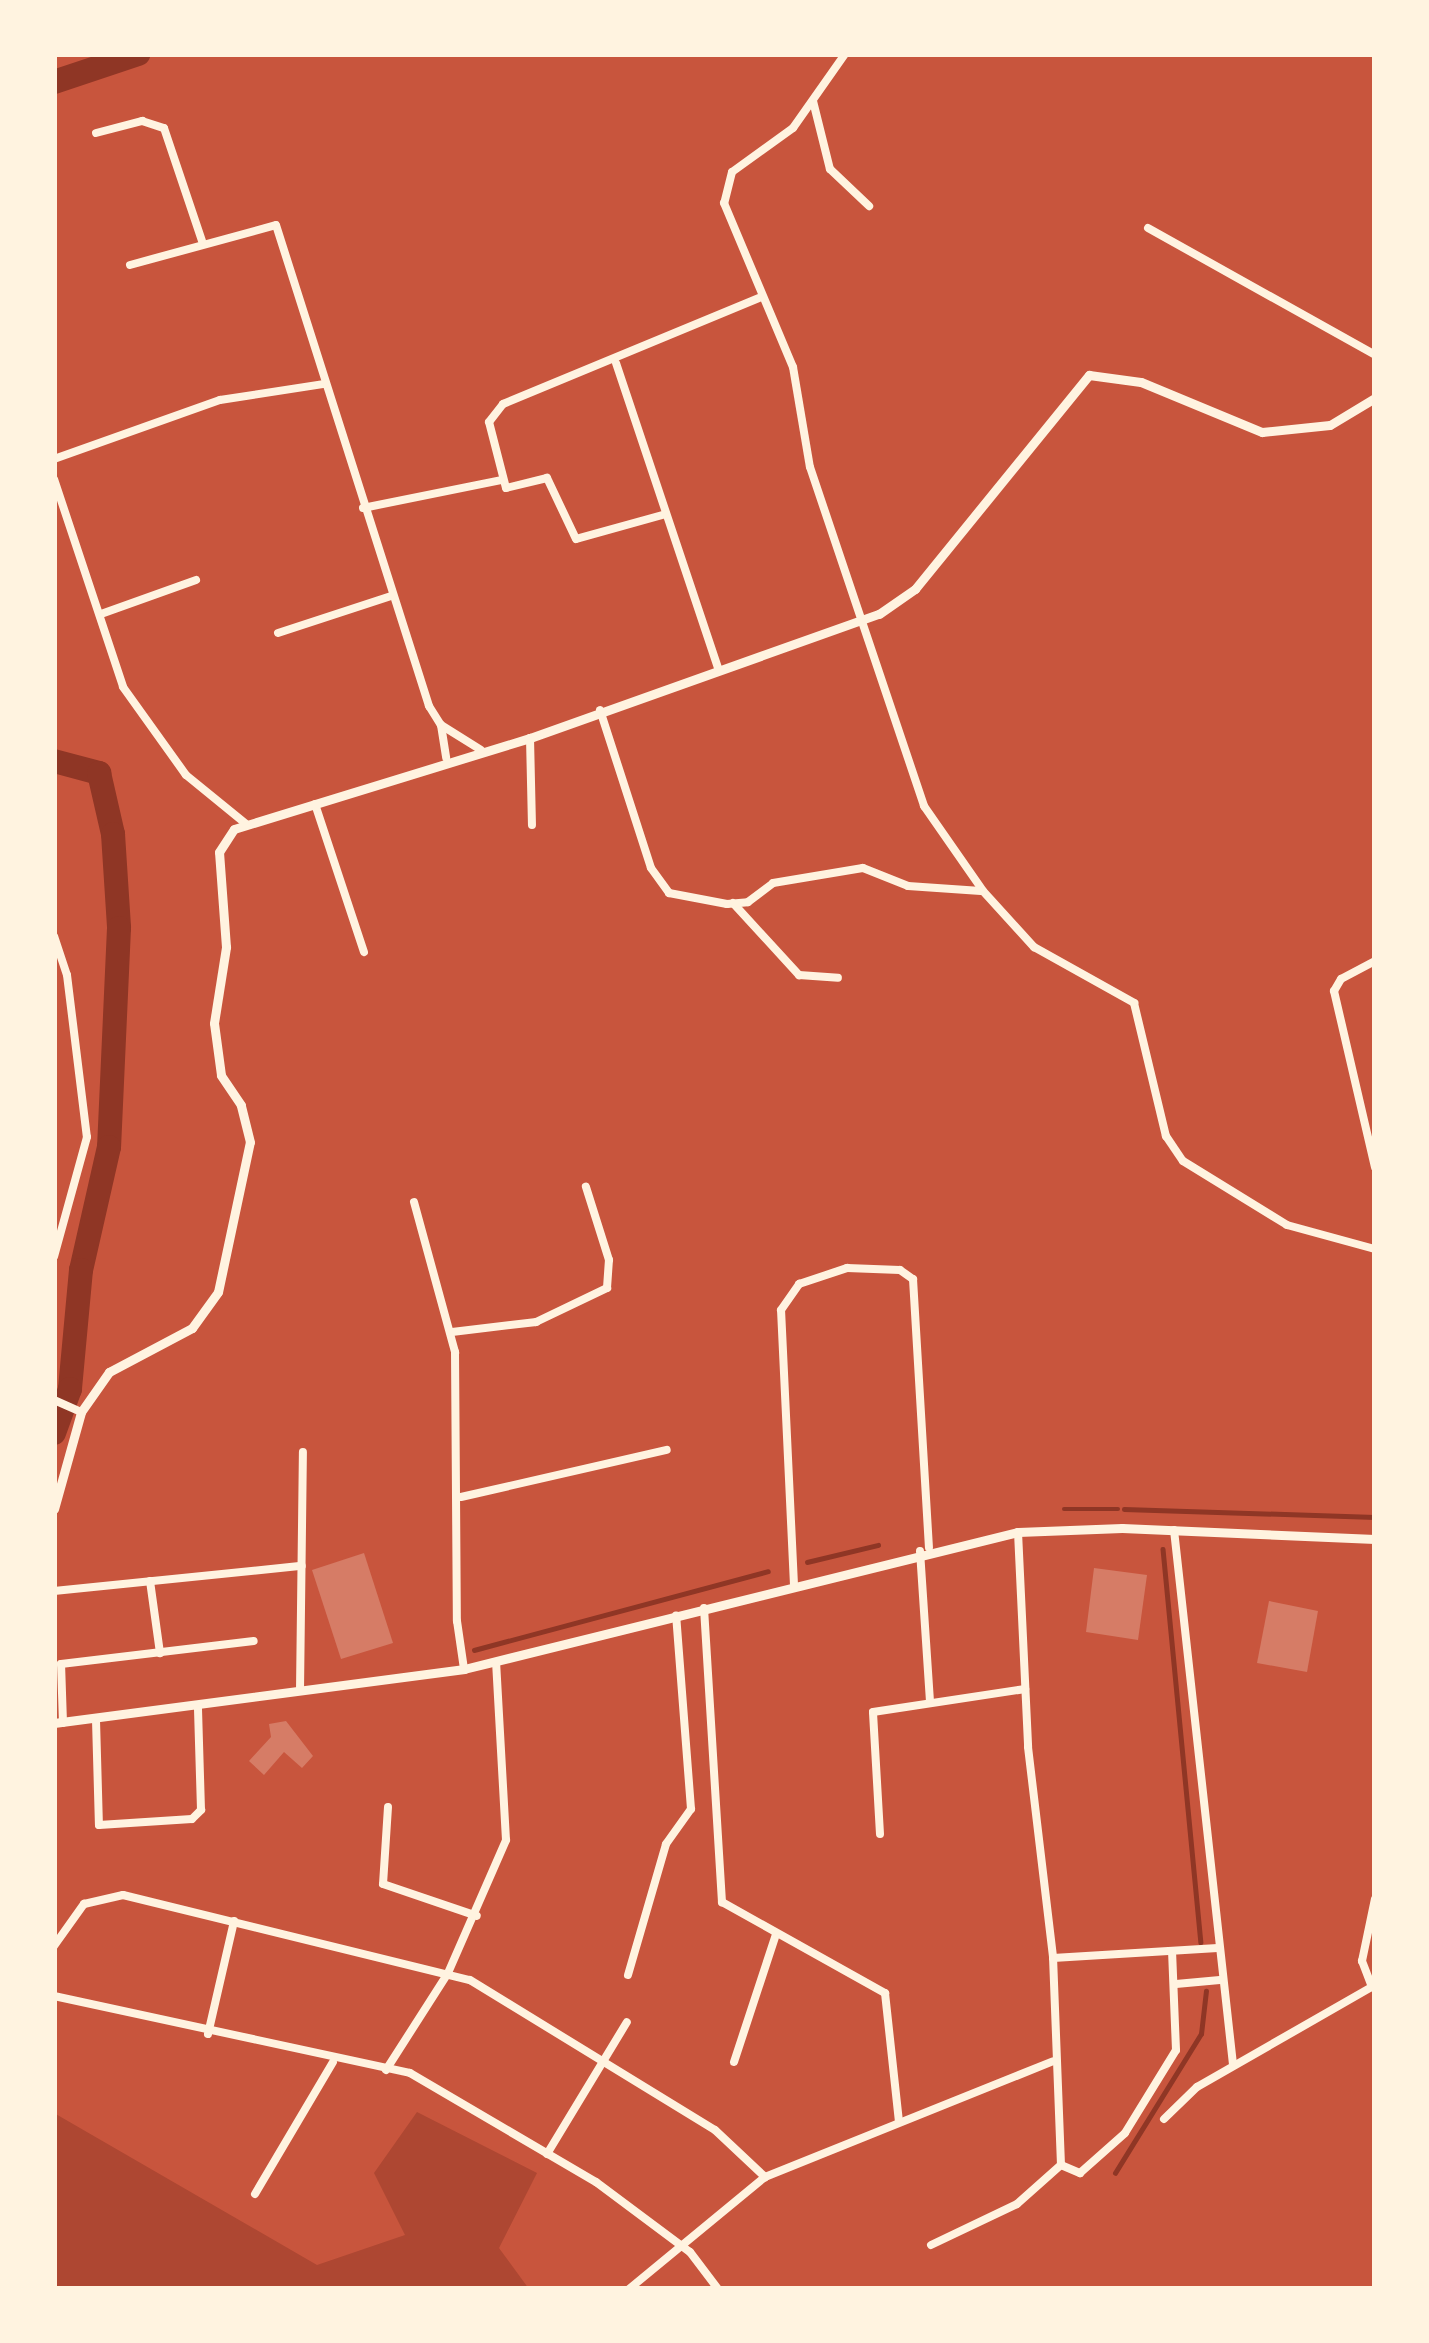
<!DOCTYPE html>
<style>
body{margin:0}
#map{position:relative;width:1429px;height:2343px;overflow:hidden;background:#c8553d;font-family:"IBM Plex Sans",sans-serif}
div>[style]{position:absolute}
[style*='--x']{left:calc(var(--x)*1px);top:calc(var(--y)*1px);width:calc(var(--w)*1px);rotate:calc(var(--a)*1deg)}
.green>*{inset:0;background:#ae4732}
.stream>*{height:4.5px;margin:-2.25px;padding:0 2.25px;transform-origin:2.25px;border-radius:2.25px;background:#8f3625}
.river>*{height:24px;margin:-12px;padding:0 12px;transform-origin:12px;border-radius:12px;background:#8f3625}
.building>*{inset:0;background:#d67c66}
.minor>*{height:8px;margin:-4px;padding:0 4px;transform-origin:4px;border-radius:4px;background:#fff3e0}
.tertiary>*{height:9px;margin:-4.5px;padding:0 4.5px;transform-origin:4.5px;border-radius:4.5px;background:#fff3e0}
span{translate:-50% -50%;white-space:nowrap;text-align:center;line-height:1.15;-webkit-text-stroke:9px #fff3e0;paint-order:stroke}
.frame{position:absolute;inset:0;border:57px solid #fff3e0;pointer-events:none}
</style>
<div id="map">
<div class="green">
<i style="clip-path:polygon(417px 2112px,537px 2173px,499px 2248px,529px 2289px,54px 2289px,54px 2113px,317px 2265px,405px 2235px,374px 2173px)"></i>
</div>
<div class="stream">
<i style="--x:1064;--y:1509;--w:54;--a:0"></i>
<i style="--x:1124;--y:1509;--w:251;--a:1.8"></i>
<i style="--x:1163;--y:1549;--w:395;--a:84.5"></i>
<i style="--x:807;--y:1562;--w:73;--a:-13.5"></i>
<i style="--x:474;--y:1650;--w:304;--a:-15"></i>
<i style="--x:1115;--y:2173;--w:163;--a:-58.3"></i>
<i style="--x:1201;--y:2034;--w:43;--a:-83.4"></i>
</div>
<div class="river">
<i style="--x:54;--y:82;--w:89;--a:-18.4"></i>
<i style="--x:54;--y:761;--w:47;--a:14.9"></i>
<i style="--x:99;--y:773;--w:63;--a:77.1"></i>
<i style="--x:113;--y:834;--w:94;--a:86.3"></i>
<i style="--x:119;--y:928;--w:219;--a:92.6"></i>
<i style="--x:109;--y:1147;--w:126;--a:102.8"></i>
<i style="--x:81;--y:1270;--w:120;--a:95.3"></i>
<i style="--x:70;--y:1389;--w:47;--a:110"></i>
</div>
<div class="building">
<i style="clip-path:polygon(364px 1553px,393px 1643px,341px 1659px,312px 1570px)"></i>
<i style="clip-path:polygon(1094px 1568px,1147px 1575px,1138px 1640px,1086px 1632px)"></i>
<i style="clip-path:polygon(1269px 1601px,1318px 1611px,1307px 1672px,1257px 1663px)"></i>
<i style="clip-path:polygon(286px 1721px,313px 1756px,302px 1768px,284px 1752px,264px 1775px,249px 1761px,271px 1737px,269px 1724px)"></i>
</div>
<div class="minor">
<i style="--x:845;--y:54;--w:90;--a:125.1"></i>
<i style="--x:793;--y:128;--w:75;--a:144.2"></i>
<i style="--x:732;--y:172;--w:32;--a:104"></i>
<i style="--x:724;--y:203;--w:178;--a:67.2"></i>
<i style="--x:793;--y:367;--w:101;--a:80.4"></i>
<i style="--x:810;--y:467;--w:358;--a:71.4"></i>
<i style="--x:924;--y:806;--w:103;--a:55.2"></i>
<i style="--x:983;--y:891;--w:76;--a:47.7"></i>
<i style="--x:1034;--y:947;--w:115;--a:29.2"></i>
<i style="--x:1134;--y:1003;--w:137;--a:76.5"></i>
<i style="--x:1166;--y:1136;--w:30;--a:56"></i>
<i style="--x:1183;--y:1161;--w:122;--a:31.6"></i>
<i style="--x:1287;--y:1225;--w:91;--a:15.3"></i>
<i style="--x:813;--y:101;--w:70;--a:76"></i>
<i style="--x:830;--y:169;--w:54;--a:43.5"></i>
<i style="--x:96;--y:133;--w:48;--a:-14.6"></i>
<i style="--x:142;--y:121;--w:23;--a:18"></i>
<i style="--x:164;--y:128;--w:119;--a:71.4"></i>
<i style="--x:1148;--y:228;--w:260;--a:29.2"></i>
<i style="--x:130;--y:265;--w:151;--a:-15.3"></i>
<i style="--x:276;--y:225;--w:505;--a:72.35"></i>
<i style="--x:429;--y:706;--w:22;--a:58"></i>
<i style="--x:441;--y:725;--w:47;--a:32"></i>
<i style="--x:616;--y:363;--w:322;--a:71.5"></i>
<i style="--x:54;--y:459;--w:176;--a:-19.6"></i>
<i style="--x:220;--y:400;--w:104;--a:-8.8"></i>
<i style="--x:54;--y:479;--w:219;--a:71.6"></i>
<i style="--x:123;--y:687;--w:108;--a:54.4"></i>
<i style="--x:186;--y:775;--w:77;--a:39.2"></i>
<i style="--x:363;--y:508;--w:142;--a:-11.4"></i>
<i style="--x:666;--y:514;--w:93;--a:164.5"></i>
<i style="--x:576;--y:539;--w:68;--a:-115.4"></i>
<i style="--x:547;--y:478;--w:42;--a:166.3"></i>
<i style="--x:506;--y:488;--w:68;--a:-104.4"></i>
<i style="--x:489;--y:422;--w:23;--a:-52"></i>
<i style="--x:503;--y:404;--w:277;--a:-22.5"></i>
<i style="--x:101;--y:614;--w:101;--a:-19.7"></i>
<i style="--x:278;--y:633;--w:119;--a:-18.1"></i>
<i style="--x:600;--y:710;--w:166;--a:72.1"></i>
<i style="--x:651;--y:868;--w:31;--a:54"></i>
<i style="--x:669;--y:893;--w:59;--a:10.7"></i>
<i style="--x:727;--y:904;--w:21;--a:-5"></i>
<i style="--x:748;--y:902;--w:31;--a:-37"></i>
<i style="--x:773;--y:883;--w:91;--a:-9.5"></i>
<i style="--x:863;--y:868;--w:48;--a:21.8"></i>
<i style="--x:908;--y:886;--w:73;--a:3.9"></i>
<i style="--x:441;--y:725;--w:33;--a:81"></i>
<i style="--x:530;--y:738;--w:87;--a:88.7"></i>
<i style="--x:315;--y:804;--w:156;--a:71.7"></i>
<i style="--x:733;--y:903;--w:98;--a:47.5"></i>
<i style="--x:799;--y:975;--w:39;--a:4"></i>
<i style="--x:54;--y:936;--w:41;--a:71.6"></i>
<i style="--x:67;--y:975;--w:163;--a:83"></i>
<i style="--x:87;--y:1137;--w:124;--a:105.4"></i>
<i style="--x:1375;--y:961;--w:38;--a:152"></i>
<i style="--x:1341;--y:979;--w:14;--a:120"></i>
<i style="--x:1334;--y:991;--w:181;--a:76.9"></i>
<i style="--x:414;--y:1202;--w:156;--a:74.7"></i>
<i style="--x:455;--y:1352;--w:269;--a:89.6"></i>
<i style="--x:457;--y:1621;--w:49;--a:81.7"></i>
<i style="--x:452;--y:1332;--w:85;--a:-6.8"></i>
<i style="--x:536;--y:1322;--w:79;--a:-25.6"></i>
<i style="--x:607;--y:1288;--w:28;--a:-86"></i>
<i style="--x:609;--y:1260;--w:77;--a:-107.5"></i>
<i style="--x:54;--y:1400;--w:30;--a:24"></i>
<i style="--x:461;--y:1497;--w:211;--a:-12.9"></i>
<i style="--x:1174;--y:1530;--w:537;--a:83.7"></i>
<i style="--x:1018;--y:1532;--w:215;--a:87.3"></i>
<i style="--x:1028;--y:1747;--w:212;--a:83.2"></i>
<i style="--x:920;--y:1551;--w:149;--a:86.2"></i>
<i style="--x:150;--y:1581;--w:73;--a:82.1"></i>
<i style="--x:794;--y:1585;--w:275;--a:-92.7"></i>
<i style="--x:781;--y:1310;--w:32;--a:-55"></i>
<i style="--x:799;--y:1284;--w:51;--a:-18.4"></i>
<i style="--x:847;--y:1268;--w:53;--a:2.2"></i>
<i style="--x:900;--y:1270;--w:16;--a:35"></i>
<i style="--x:913;--y:1279;--w:269;--a:86.6"></i>
<i style="--x:54;--y:1591;--w:249;--a:-5.8"></i>
<i style="--x:704;--y:1608;--w:295;--a:86.5"></i>
<i style="--x:722;--y:1902;--w:187;--a:29.2"></i>
<i style="--x:885;--y:1993;--w:130;--a:83.8"></i>
<i style="--x:300;--y:1690;--w:238;--a:-89.3"></i>
<i style="--x:96;--y:1720;--w:105;--a:88.4"></i>
<i style="--x:99;--y:1825;--w:93;--a:-3.7"></i>
<i style="--x:192;--y:1819;--w:13;--a:-45"></i>
<i style="--x:201;--y:1810;--w:103;--a:-91.7"></i>
<i style="--x:63;--y:1723;--w:59;--a:-91.9"></i>
<i style="--x:61;--y:1664;--w:194;--a:-6.8"></i>
<i style="--x:388;--y:1807;--w:77;--a:93.7"></i>
<i style="--x:383;--y:1884;--w:99;--a:18.8"></i>
<i style="--x:880;--y:1834;--w:122;--a:-93.3"></i>
<i style="--x:873;--y:1712;--w:154;--a:-8.6"></i>
<i style="--x:54;--y:1946;--w:52;--a:-54.5"></i>
<i style="--x:84;--y:1904;--w:40;--a:-13"></i>
<i style="--x:123;--y:1895;--w:357;--a:13.8"></i>
<i style="--x:470;--y:1980;--w:287;--a:31.5"></i>
<i style="--x:715;--y:2130;--w:69;--a:43.2"></i>
<i style="--x:628;--y:1975;--w:136;--a:-73.8"></i>
<i style="--x:666;--y:1844;--w:43;--a:-54.5"></i>
<i style="--x:691;--y:1809;--w:194;--a:-94.4"></i>
<i style="--x:1176;--y:1984;--w:44;--a:-5.2"></i>
<i style="--x:1372;--y:1987;--w:28;--a:-111"></i>
<i style="--x:1362;--y:1961;--w:63;--a:-78.2"></i>
<i style="--x:54;--y:1996;--w:364;--a:12.2"></i>
<i style="--x:410;--y:2073;--w:216;--a:30.4"></i>
<i style="--x:596;--y:2182;--w:117;--a:36.7"></i>
<i style="--x:690;--y:2252;--w:46;--a:52.9"></i>
<i style="--x:208;--y:2034;--w:116;--a:-77"></i>
<i style="--x:734;--y:2062;--w:135;--a:-71.8"></i>
<i style="--x:386;--y:2070;--w:115;--a:-57.4"></i>
<i style="--x:448;--y:1973;--w:145;--a:-66.4"></i>
<i style="--x:506;--y:1840;--w:178;--a:-93.2"></i>
<i style="--x:1164;--y:2119;--w:46;--a:-44.1"></i>
<i style="--x:1197;--y:2087;--w:205;--a:-29.8"></i>
<i style="--x:547;--y:2154;--w:154;--a:-58.8"></i>
<i style="--x:1061;--y:2165;--w:21;--a:23"></i>
<i style="--x:1080;--y:2173;--w:60;--a:-41.6"></i>
<i style="--x:1125;--y:2133;--w:97;--a:-58.4"></i>
<i style="--x:1176;--y:2050;--w:99;--a:-92.3"></i>
<i style="--x:255;--y:2194;--w:153;--a:-59.4"></i>
<i style="--x:931;--y:2245;--w:95;--a:-25.5"></i>
<i style="--x:1017;--y:2204;--w:59;--a:-41.6"></i>
<i style="--x:1061;--y:2165;--w:207;--a:-92.2"></i>
<i style="--x:1053;--y:1958;--w:165;--a:-3.5"></i>
<i style="--x:629;--y:2289;--w:176;--a:-39.5"></i>
<i style="--x:765;--y:2177;--w:310;--a:-21.9"></i>
</div>
<div class="tertiary">
<i style="--x:54;--y:1509;--w:101;--a:-74.4"></i>
<i style="--x:81;--y:1412;--w:49;--a:-55"></i>
<i style="--x:109;--y:1372;--w:94;--a:-27.9"></i>
<i style="--x:192;--y:1328;--w:44;--a:-54.2"></i>
<i style="--x:218;--y:1292;--w:153;--a:-78"></i>
<i style="--x:250;--y:1142;--w:38;--a:-104"></i>
<i style="--x:241;--y:1105;--w:36;--a:-124"></i>
<i style="--x:221;--y:1075;--w:52;--a:-97.7"></i>
<i style="--x:214;--y:1023;--w:77;--a:-81"></i>
<i style="--x:226;--y:947;--w:95;--a:-94.2"></i>
<i style="--x:219;--y:852;--w:27;--a:-57"></i>
<i style="--x:234;--y:829;--w:310;--a:-17.1"></i>
<i style="--x:530;--y:738;--w:370;--a:-19.6"></i>
<i style="--x:879;--y:614;--w:44;--a:-34.8"></i>
<i style="--x:915;--y:589;--w:276;--a:-50.9"></i>
<i style="--x:1089;--y:375;--w:52;--a:7.7"></i>
<i style="--x:1141;--y:382;--w:131;--a:22.5"></i>
<i style="--x:1262;--y:432;--w:68;--a:-5.9"></i>
<i style="--x:1330;--y:425;--w:52;--a:-31"></i>
<i style="--x:54;--y:1723;--w:414;--a:-7.5"></i>
<i style="--x:464;--y:1669;--w:571;--a:-13.89"></i>
<i style="--x:1018;--y:1532;--w:104;--a:-2.2"></i>
<i style="--x:1122;--y:1528;--w:253;--a:2.5"></i>
</div>
<div class="frame"></div>
</div>
